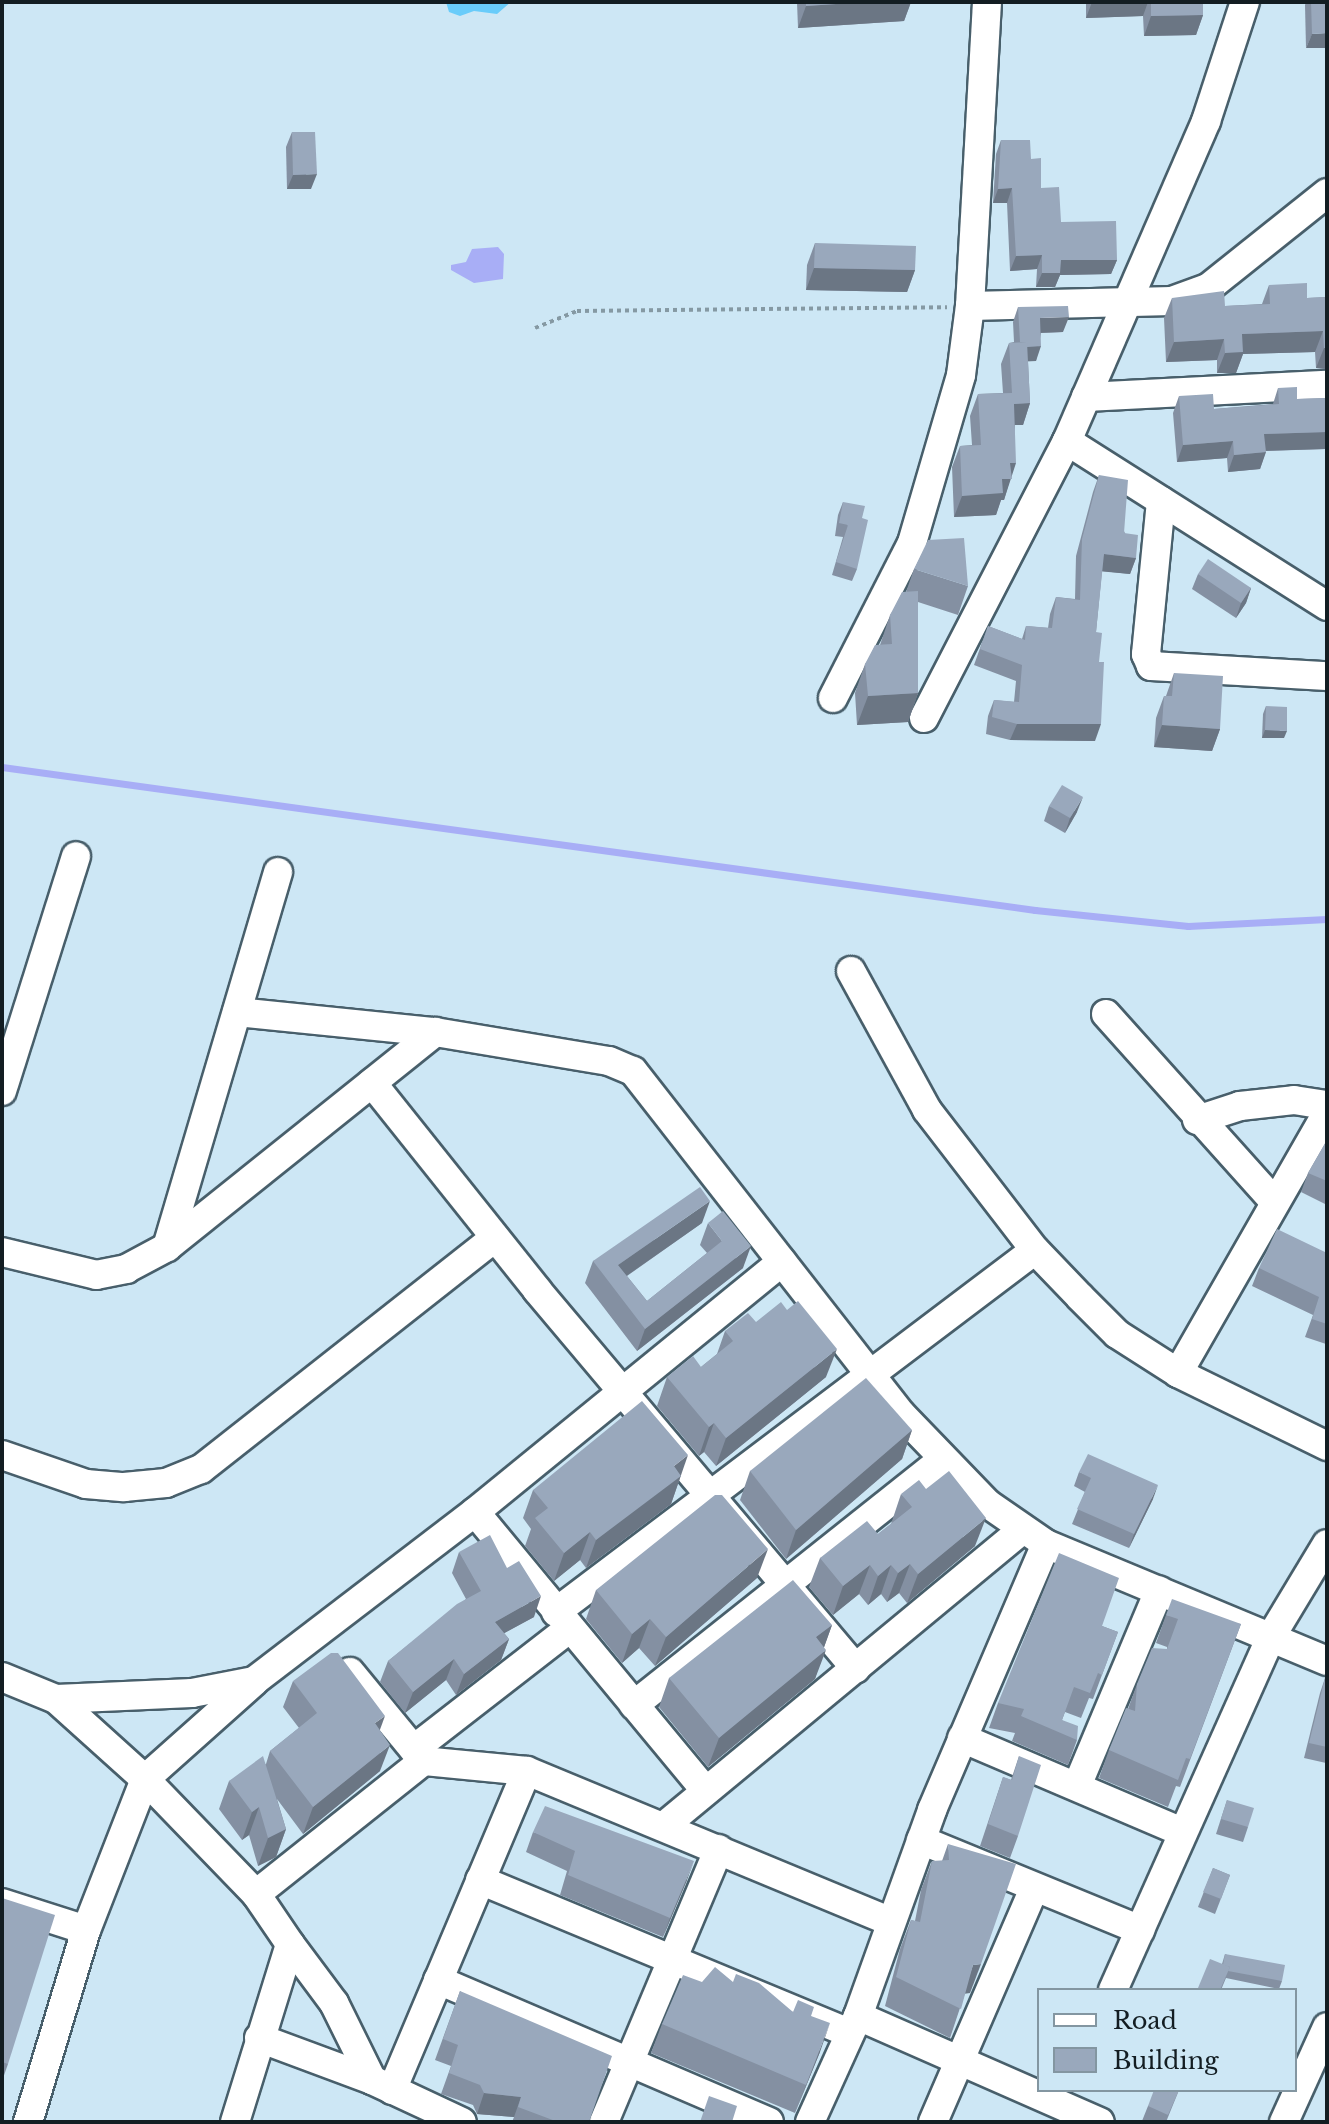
<!DOCTYPE html>
<style>
body{margin:0}
#map{position:relative;width:1329px;height:2124px;overflow:hidden;background:#cde7f5;font-family:"Libre Baskerville",serif}
div>[style]{position:absolute}
[style*='--x']{left:calc(var(--x)*1px);top:calc(var(--y)*1px);width:calc(var(--w)*1px);rotate:calc(var(--a)*1deg)}
.green>*{inset:0;background:#69ccfa}
.water>*{inset:0;background:#a8aef6}
.stream>*{height:7px;margin:-3.5px;padding:0 3.5px;transform-origin:3.5px;border-radius:3.5px;background:#a8aef6}
.path>*{height:4px;margin-top:-2px;transform-origin:0;background:repeating-linear-gradient(90deg,#8599a3 0 4px,transparent 0 8px)}
.roads{filter:drop-shadow(2px 0 #485f6b) drop-shadow(-2px 0 #485f6b) drop-shadow(0 2px #485f6b) drop-shadow(0 -2px #485f6b)}
.minor>*{height:28px;margin:-14px;padding:0 14px;transform-origin:14px;border-radius:14px;background:#fff}
.wall>*{inset:0;background:#8490a2}
.shaded-wall>*{inset:0;background:#6b7684}
.building>*{inset:0;background:#99a8bc}
span{translate:-50% -50%;white-space:nowrap;text-align:center;line-height:1.15;-webkit-text-stroke:7px #cde7f5;paint-order:stroke}
.frame{position:absolute;inset:0;border:4px solid #131d22;pointer-events:none}
.legend{position:absolute;left:1037px;top:1988px;width:260px;height:104px;box-sizing:border-box;background:#cde7f5;border:2px solid #8396a1;margin:0;padding:10px 14px;list-style:none;font-size:24px;color:#131d22}
.legend li{display:flex;align-items:center;gap:16px;height:40px}
.legend b{width:40px;border:2px solid #8396a1}
</style>
<div id="map">
<div class="green">
<i style="clip-path:polygon(446px 2px,511px 2px,497px 14px,474px 11px,460px 16px,449px 12px)"></i>
</div>
<div class="water">
<i style="clip-path:polygon(498px 247px,504px 254px,503px 279px,474px 283px,451px 270px,451px 265px,466px 262px,472px 249px)"></i>
</div>
<div class="stream">
<i style="--x:2;--y:767;--w:1043;--a:7.88"></i>
<i style="--x:1035;--y:910;--w:154;--a:6"></i>
<i style="--x:1188;--y:926;--w:139;--a:-2.9"></i>
</div>
<div class="path">
<i style="--x:535;--y:328;--w:45;--a:-22"></i>
<i style="--x:577;--y:311;--w:370;--a:-0.6"></i>
</div>
<div class="roads">
<div class="minor">
<i style="--x:970;--y:306;--w:202;--a:-1.4"></i>
<i style="--x:1172;--y:301;--w:38;--a:-20"></i>
<i style="--x:1208;--y:288;--w:152;--a:-38.6"></i>
<i style="--x:1086;--y:397;--w:241;--a:-2.9"></i>
<i style="--x:1067;--y:441;--w:308;--a:32.4"></i>
<i style="--x:1161;--y:501;--w:154;--a:95.6"></i>
<i style="--x:1146;--y:654;--w:13;--a:67"></i>
<i style="--x:1151;--y:666;--w:176;--a:3.3"></i>
<i style="--x:833;--y:698;--w:174;--a:-63"></i>
<i style="--x:912;--y:543;--w:175;--a:-73.7"></i>
<i style="--x:961;--y:375;--w:70;--a:-82.6"></i>
<i style="--x:970;--y:306;--w:304;--a:-86.8"></i>
<i style="--x:924;--y:718;--w:312;--a:-62.7"></i>
<i style="--x:1067;--y:441;--w:349;--a:-66.5"></i>
<i style="--x:1206;--y:121;--w:125;--a:-71.9"></i>
<i style="--x:851;--y:971;--w:158;--a:61.3"></i>
<i style="--x:927;--y:1110;--w:177;--a:52.4"></i>
<i style="--x:1035;--y:1250;--w:65;--a:46.2"></i>
<i style="--x:1080;--y:1297;--w:52;--a:45"></i>
<i style="--x:1117;--y:1334;--w:72;--a:32.6"></i>
<i style="--x:1178;--y:1373;--w:166;--a:26.1"></i>
<i style="--x:237;--y:1012;--w:199;--a:5.8"></i>
<i style="--x:435;--y:1032;--w:176;--a:9.5"></i>
<i style="--x:609;--y:1061;--w:26;--a:23"></i>
<i style="--x:633;--y:1071;--w:435;--a:52"></i>
<i style="--x:901;--y:1414;--w:125;--a:46"></i>
<i style="--x:988;--y:1504;--w:70;--a:34.6"></i>
<i style="--x:1046;--y:1544;--w:304;--a:22.6"></i>
<i style="--x:1106;--y:1014;--w:250;--a:48.1"></i>
<i style="--x:372;--y:1083;--w:265;--a:51.4"></i>
<i style="--x:537;--y:1290;--w:495;--a:49.9"></i>
<i style="--x:2;--y:1091;--w:246;--a:-72.5"></i>
<i style="--x:1197;--y:1120;--w:45;--a:-18"></i>
<i style="--x:1240;--y:1106;--w:54;--a:-6.3"></i>
<i style="--x:1294;--y:1100;--w:33;--a:9"></i>
<i style="--x:167;--y:1247;--w:391;--a:-73.5"></i>
<i style="--x:2;--y:1252;--w:97;--a:13.7"></i>
<i style="--x:96;--y:1275;--w:31;--a:-11"></i>
<i style="--x:126;--y:1269;--w:47;--a:-28.2"></i>
<i style="--x:167;--y:1247;--w:344;--a:-38.7"></i>
<i style="--x:1178;--y:1373;--w:300;--a:-60.2"></i>
<i style="--x:2;--y:1455;--w:89;--a:19"></i>
<i style="--x:86;--y:1484;--w:38;--a:5"></i>
<i style="--x:124;--y:1487;--w:42;--a:-5.4"></i>
<i style="--x:166;--y:1483;--w:38;--a:-22"></i>
<i style="--x:201;--y:1469;--w:374;--a:-38.2"></i>
<i style="--x:475;--y:1512;--w:362;--a:50.4"></i>
<i style="--x:556;--y:1612;--w:600;--a:-37.08"></i>
<i style="--x:350;--y:1672;--w:115;--a:50.6"></i>
<i style="--x:2;--y:1677;--w:58;--a:22.2"></i>
<i style="--x:56;--y:1699;--w:136;--a:-2.5"></i>
<i style="--x:192;--y:1693;--w:63;--a:-11"></i>
<i style="--x:254;--y:1681;--w:278;--a:-37.4"></i>
<i style="--x:475;--y:1512;--w:396;--a:-39.2"></i>
<i style="--x:56;--y:1699;--w:120;--a:42"></i>
<i style="--x:145;--y:1779;--w:162;--a:111.3"></i>
<i style="--x:634;--y:1705;--w:392;--a:-38.5"></i>
<i style="--x:962;--y:1738;--w:239;--a:23.1"></i>
<i style="--x:414;--y:1749;--w:197;--a:-37.8"></i>
<i style="--x:1077;--y:1786;--w:212;--a:-67.2"></i>
<i style="--x:664;--y:1826;--w:465;--a:-39.6"></i>
<i style="--x:921;--y:1840;--w:237;--a:22.3"></i>
<i style="--x:480;--y:1880;--w:400;--a:22.5"></i>
<i style="--x:256;--y:1894;--w:213;--a:-38.5"></i>
<i style="--x:423;--y:1761;--w:104;--a:5.5"></i>
<i style="--x:527;--y:1771;--w:392;--a:22.5"></i>
<i style="--x:2;--y:1903;--w:88;--a:17.8"></i>
<i style="--x:86;--y:1930;--w:201;--a:106.8"></i>
<i style="--x:290;--y:1944;--w:74;--a:53.3"></i>
<i style="--x:334;--y:2003;--w:86;--a:63.7"></i>
<i style="--x:438;--y:1980;--w:360;--a:23.2"></i>
<i style="--x:1113;--y:1990;--w:389;--a:-65.9"></i>
<i style="--x:1272;--y:1635;--w:106;--a:-58.9"></i>
<i style="--x:858;--y:2016;--w:264;--a:23.7"></i>
<i style="--x:259;--y:2038;--w:121;--a:20.4"></i>
<i style="--x:372;--y:2080;--w:99;--a:25"></i>
<i style="--x:392;--y:2090;--w:346;--a:-67.1"></i>
<i style="--x:235;--y:2122;--w:186;--a:-72.8"></i>
<i style="--x:290;--y:1944;--w:60;--a:-124.2"></i>
<i style="--x:256;--y:1894;--w:160;--a:-134"></i>
<i style="--x:145;--y:1779;--w:146;--a:-41.7"></i>
<i style="--x:604;--y:2122;--w:296;--a:-67.2"></i>
<i style="--x:810;--y:2122;--w:116;--a:-65.6"></i>
<i style="--x:858;--y:2016;--w:219;--a:-70.2"></i>
<i style="--x:932;--y:1810;--w:289;--a:-66.8"></i>
<i style="--x:933;--y:2122;--w:254;--a:-66.6"></i>
<i style="--x:1284;--y:2122;--w:104;--a:-65.6"></i>
</div>
</div>
<div class="wall">
<i style="clip-path:polygon(797px 2px,911px 2px,904px 21px,798px 28px)"></i>
<i style="clip-path:polygon(1086px 2px,1203px 2px,1203px 15px,1196px 35px,1144px 36px,1143px 16px,1086px 18px)"></i>
<i style="clip-path:polygon(1306px 2px,1327px 2px,1306px 48px,1305px 5px)"></i>
<i style="clip-path:polygon(292px 132px,311px 189px,287px 189px,286px 147px)"></i>
<i style="clip-path:polygon(1001px 140px,1031px 159px,1041px 188px,1061px 222px,1117px 260px,1111px 274px,1060px 275px,1055px 287px,1036px 287px,1037px 269px,1010px 271px,1007px 203px,993px 203px,996px 154px)"></i>
<i style="clip-path:polygon(815px 243px,915px 270px,907px 292px,806px 290px,807px 265px)"></i>
<i style="clip-path:polygon(1269px 285px,1307px 298px,1327px 297px,1327px 369px,1316px 368px,1315px 352px,1243px 354px,1236px 373px,1217px 373px,1217px 360px,1166px 362px,1164px 318px,1172px 298px,1225px 306px,1262px 304px)"></i>
<i style="clip-path:polygon(1018px 307px,1063px 332px,1041px 333px,1036px 361px,1028px 361px,1030px 403px,1023px 425px,1015px 425px,1011px 476px,1004px 500px,1001px 500px,996px 515px,954px 517px,952px 467px,960px 446px,972px 445px,970px 416px,978px 394px,1003px 393px,1001px 364px,1009px 343px,1014px 342px,1013px 322px)"></i>
<i style="clip-path:polygon(1278px 388px,1297px 399px,1327px 398px,1327px 459px,1325px 459px,1325px 449px,1266px 451px,1260px 469px,1228px 472px,1227px 458px,1177px 462px,1173px 413px,1179px 396px,1214px 409px,1273px 404px)"></i>
<i style="clip-path:polygon(1099px 475px,1136px 558px,1130px 574px,1102px 571px,1096px 632px,1095px 741px,1010px 740px,986px 734px,988px 716px,994px 700px,1014px 702px,1016px 681px,974px 665px,988px 626px,1022px 639px,1026px 626px,1048px 628px,1050px 614px,1056px 597px,1075px 599px,1076px 556px,1093px 492px)"></i>
<i style="clip-path:polygon(843px 502px,857px 569px,852px 581px,832px 575px,843px 537px,835px 536px,838px 515px)"></i>
<i style="clip-path:polygon(914px 569px,968px 586px,958px 615px,918px 602px,918px 693px,908px 722px,857px 725px,855px 693px,865px 664px,880px 645px,890px 615px,906px 592px)"></i>
<i style="clip-path:polygon(1198px 574px,1251px 588px,1246px 603px,1236px 618px,1192px 589px)"></i>
<i style="clip-path:polygon(1174px 673px,1220px 729px,1212px 751px,1154px 747px,1156px 718px,1164px 696px,1166px 696px)"></i>
<i style="clip-path:polygon(1266px 706px,1284px 738px,1262px 738px,1263px 714px)"></i>
<i style="clip-path:polygon(1049px 806px,1077px 812px,1065px 833px,1044px 821px)"></i>
<i style="clip-path:polygon(1327px 1140px,1327px 1205px,1301px 1192px,1308px 1173px)"></i>
<i style="clip-path:polygon(702px 1223px,627px 1276px,647px 1301px,707px 1253px,700px 1245px,708px 1223px,743px 1268px,637px 1351px,585px 1283px,593px 1261px)"></i>
<i style="clip-path:polygon(1327px 1253px,1327px 1343px,1326px 1344px,1305px 1337px,1313px 1315px,1252px 1286px,1259px 1268px)"></i>
<i style="clip-path:polygon(756px 1322px,826px 1377px,716px 1466px,704px 1452px,699px 1456px,657px 1406px,667px 1377px,701px 1367px,717px 1354px,725px 1331px)"></i>
<i style="clip-path:polygon(912px 1430px,902px 1459px,786px 1559px,740px 1500px,750px 1471px)"></i>
<i style="clip-path:polygon(1079px 1472px,1153px 1499px,1129px 1548px,1072px 1524px,1085px 1492px,1074px 1486px)"></i>
<i style="clip-path:polygon(681px 1475px,671px 1504px,586px 1568px,580px 1560px,554px 1581px,525px 1546px,531px 1529px,523px 1518px,533px 1490px)"></i>
<i style="clip-path:polygon(901px 1494px,975px 1546px,907px 1603px,899px 1593px,887px 1602px,881px 1594px,868px 1605px,859px 1594px,833px 1615px,809px 1587px,820px 1558px,878px 1534px,891px 1524px)"></i>
<i style="clip-path:polygon(459px 1552px,534px 1617px,504px 1633px,509px 1639px,501px 1660px,456px 1695px,446px 1680px,405px 1713px,380px 1682px,388px 1661px,466px 1599px,452px 1573px)"></i>
<i style="clip-path:polygon(757px 1578px,655px 1666px,639px 1648px,622px 1663px,586px 1619px,596px 1590px)"></i>
<i style="clip-path:polygon(1166px 1615px,1241px 1624px,1180px 1787px,1176px 1786px,1168px 1807px,1099px 1778px,1109px 1750px,1128px 1709px,1137px 1684px,1167px 1649px,1167px 1647px,1156px 1643px)"></i>
<i style="clip-path:polygon(832px 1625px,824px 1647px,815px 1679px,708px 1767px,659px 1707px,669px 1678px)"></i>
<i style="clip-path:polygon(1102px 1626px,1118px 1632px,1093px 1699px,1089px 1698px,1081px 1718px,1065px 1712px,1062px 1720px,1077px 1740px,1068px 1765px,1012px 1741px,1015px 1733px,989px 1728px,998px 1703px)"></i>
<i style="clip-path:polygon(1325px 1678px,1327px 1679px,1326px 1763px,1304px 1758px,1320px 1693px)"></i>
<i style="clip-path:polygon(293px 1681px,380px 1730px,380px 1771px,303px 1834px,277px 1799px,286px 1829px,276px 1857px,258px 1866px,249px 1835px,242px 1840px,219px 1809px,229px 1781px,266px 1764px,270px 1751px,299px 1728px,283px 1707px)"></i>
<i style="clip-path:polygon(1019px 1756px,1018px 1836px,1010px 1858px,980px 1846px,1003px 1777px,1011px 1780px)"></i>
<i style="clip-path:polygon(1227px 1800px,1248px 1827px,1243px 1842px,1216px 1834px)"></i>
<i style="clip-path:polygon(533px 1832px,687px 1880px,663px 1937px,560px 1895px,567px 1871px,526px 1852px)"></i>
<i style="clip-path:polygon(948px 1844px,970px 1993px,965px 1993px,950px 2038px,885px 2006px,900px 1949px,911px 1920px,915px 1921px,921px 1890px,932px 1861px,942px 1861px)"></i>
<i style="clip-path:polygon(1213px 1868px,1230px 1875px,1215px 1914px,1198px 1907px)"></i>
<i style="clip-path:polygon(2px 1898px,8px 2064px,2px 2081px)"></i>
<i style="clip-path:polygon(1225px 1954px,1282px 1981px,1279px 1989px,1226px 1978px,1221px 1990px,1197px 1990px,1222px 1964px)"></i>
<i style="clip-path:polygon(702px 1982px,733px 1982px,793px 2012px,811px 2016px,820px 2052px,795px 2113px,651px 2053px,662px 2024px)"></i>
<i style="clip-path:polygon(460px 1991px,589px 2122px,512px 2122px,514px 2117px,477px 2114px,473px 2105px,441px 2094px,451px 2066px,435px 2060px)"></i>
<i style="clip-path:polygon(1179px 2090px,1166px 2122px,1142px 2121px,1148px 2106px)"></i>
</div>
<div class="shaded-wall">
<i style="clip-path:polygon(866px 2px,911px 2px,904px 21px,798px 28px,806px 6px)"></i>
<i style="clip-path:polygon(1092px 2px,1148px 2px,1143px 16px,1086px 18px)"></i>
<i style="clip-path:polygon(1203px 15px,1196px 35px,1144px 36px,1151px 16px)"></i>
<i style="clip-path:polygon(1327px 33px,1327px 48px,1306px 48px,1312px 34px)"></i>
<i style="clip-path:polygon(317px 174px,311px 189px,287px 189px,293px 175px)"></i>
<i style="clip-path:polygon(1012px 188px,1007px 203px,993px 203px,998px 189px)"></i>
<i style="clip-path:polygon(1042px 255px,1037px 269px,1010px 271px,1016px 256px)"></i>
<i style="clip-path:polygon(1061px 260px,1117px 260px,1111px 274px,1060px 275px,1055px 287px,1036px 287px,1042px 273px)"></i>
<i style="clip-path:polygon(814px 268px,915px 270px,907px 292px,806px 290px)"></i>
<i style="clip-path:polygon(1069px 317px,1063px 332px,1035px 333px,1040px 318px)"></i>
<i style="clip-path:polygon(1323px 331px,1315px 352px,1243px 354px,1236px 373px,1217px 373px,1225px 353px,1242px 334px)"></i>
<i style="clip-path:polygon(1224px 339px,1217px 360px,1166px 362px,1174px 342px)"></i>
<i style="clip-path:polygon(1041px 346px,1036px 361px,1015px 362px,1020px 347px)"></i>
<i style="clip-path:polygon(1324px 348px,1327px 348px,1327px 369px,1316px 368px)"></i>
<i style="clip-path:polygon(1030px 403px,1023px 425px,1007px 425px,1014px 404px)"></i>
<i style="clip-path:polygon(1327px 432px,1327px 443px,1325px 449px,1258px 451px,1264px 434px)"></i>
<i style="clip-path:polygon(1233px 441px,1227px 458px,1177px 462px,1183px 445px)"></i>
<i style="clip-path:polygon(1266px 452px,1260px 469px,1228px 472px,1234px 455px)"></i>
<i style="clip-path:polygon(1010px 463px,1016px 463px,1004px 500px,1001px 500px,996px 515px,954px 517px,962px 496px,1002px 479px)"></i>
<i style="clip-path:polygon(1104px 554px,1136px 558px,1130px 574px,1098px 571px)"></i>
<i style="clip-path:polygon(1251px 588px,1246px 603px,1236px 618px,1241px 603px)"></i>
<i style="clip-path:polygon(918px 693px,908px 722px,857px 725px,868px 696px)"></i>
<i style="clip-path:polygon(1017px 724px,1101px 724px,1095px 741px,1010px 740px)"></i>
<i style="clip-path:polygon(1162px 725px,1220px 729px,1212px 751px,1154px 747px)"></i>
<i style="clip-path:polygon(1265px 730px,1287px 731px,1284px 738px,1262px 738px)"></i>
<i style="clip-path:polygon(1083px 797px,1077px 812px,1065px 833px,1070px 818px)"></i>
<i style="clip-path:polygon(710px 1201px,702px 1223px,612px 1286px,618px 1265px)"></i>
<i style="clip-path:polygon(751px 1246px,743px 1268px,637px 1351px,645px 1329px)"></i>
<i style="clip-path:polygon(837px 1349px,826px 1377px,716px 1466px,726px 1438px)"></i>
<i style="clip-path:polygon(714px 1423px,704px 1452px,699px 1456px,709px 1427px)"></i>
<i style="clip-path:polygon(912px 1430px,902px 1459px,786px 1559px,796px 1530px)"></i>
<i style="clip-path:polygon(688px 1455px,671px 1504px,586px 1568px,596px 1540px,674px 1466px)"></i>
<i style="clip-path:polygon(1158px 1485px,1153px 1499px,1129px 1548px,1134px 1534px)"></i>
<i style="clip-path:polygon(986px 1518px,975px 1546px,907px 1603px,918px 1574px)"></i>
<i style="clip-path:polygon(590px 1532px,580px 1560px,554px 1581px,564px 1553px)"></i>
<i style="clip-path:polygon(768px 1549px,757px 1578px,655px 1666px,666px 1637px)"></i>
<i style="clip-path:polygon(910px 1564px,899px 1593px,887px 1602px,898px 1573px)"></i>
<i style="clip-path:polygon(870px 1565px,859px 1594px,833px 1615px,843px 1586px)"></i>
<i style="clip-path:polygon(891px 1565px,881px 1594px,868px 1605px,878px 1576px)"></i>
<i style="clip-path:polygon(541px 1596px,534px 1617px,488px 1642px,495px 1622px)"></i>
<i style="clip-path:polygon(650px 1619px,639px 1648px,622px 1663px,632px 1634px)"></i>
<i style="clip-path:polygon(832px 1625px,822px 1653px,826px 1650px,815px 1679px,708px 1767px,719px 1738px,816px 1637px)"></i>
<i style="clip-path:polygon(509px 1639px,501px 1660px,456px 1695px,464px 1674px)"></i>
<i style="clip-path:polygon(454px 1659px,446px 1680px,405px 1713px,413px 1692px)"></i>
<i style="clip-path:polygon(385px 1716px,375px 1743px,375px 1723px)"></i>
<i style="clip-path:polygon(390px 1745px,380px 1771px,303px 1834px,313px 1807px)"></i>
<i style="clip-path:polygon(259px 1807px,249px 1835px,242px 1840px,252px 1812px)"></i>
<i style="clip-path:polygon(286px 1829px,276px 1857px,258px 1866px,268px 1838px)"></i>
<i style="clip-path:polygon(694px 1861px,687px 1880px,663px 1937px,670px 1918px)"></i>
<i style="clip-path:polygon(981px 1964px,970px 1993px,963px 1994px,973px 1965px)"></i>
<i style="clip-path:polygon(830px 2023px,820px 2052px,795px 2113px,806px 2085px)"></i>
<i style="clip-path:polygon(484px 2093px,521px 2097px,514px 2117px,477px 2114px)"></i>
</div>
<div class="building">
<i style="clip-path:polygon(806px 2px,866px 2px,806px 6px)"></i>
<i style="clip-path:polygon(1151px 2px,1203px 2px,1203px 15px,1151px 16px)"></i>
<i style="clip-path:polygon(1311px 2px,1327px 2px,1327px 33px,1312px 34px)"></i>
<i style="clip-path:polygon(292px 132px,315px 132px,317px 174px,293px 175px)"></i>
<i style="clip-path:polygon(1001px 140px,1030px 140px,1031px 159px,1041px 158px,1041px 188px,1059px 187px,1061px 222px,1116px 221px,1117px 260px,1061px 260px,1060px 273px,1042px 273px,1042px 255px,1016px 256px,1012px 188px,998px 189px)"></i>
<i style="clip-path:polygon(815px 243px,916px 246px,915px 270px,814px 268px)"></i>
<i style="clip-path:polygon(1307px 283px,1307px 298px,1327px 297px,1327px 348px,1324px 348px,1323px 331px,1242px 334px,1243px 352px,1225px 353px,1224px 339px,1174px 342px,1172px 298px,1224px 291px,1225px 306px,1270px 304px,1269px 285px)"></i>
<i style="clip-path:polygon(1068px 306px,1069px 317px,1040px 318px,1041px 346px,1027px 347px,1027px 342px,1020px 342px,1018px 307px)"></i>
<i style="clip-path:polygon(1027px 342px,1030px 403px,1014px 404px,1016px 463px,1010px 463px,1012px 479px,1002px 479px,1003px 493px,962px 496px,960px 446px,981px 445px,978px 394px,1012px 393px,1009px 343px)"></i>
<i style="clip-path:polygon(1297px 387px,1297px 399px,1327px 398px,1327px 432px,1264px 434px,1266px 452px,1234px 455px,1233px 441px,1183px 445px,1179px 396px,1213px 394px,1214px 409px,1279px 404px,1278px 388px)"></i>
<i style="clip-path:polygon(1099px 475px,1128px 480px,1124px 533px,1138px 535px,1136px 558px,1104px 554px,1096px 632px,1102px 633px,1099px 662px,1104px 662px,1101px 724px,1017px 724px,992px 717px,994px 700px,1019px 702px,1022px 665px,980px 649px,988px 626px,1025px 640px,1026px 626px,1052px 628px,1056px 597px,1080px 600px,1082px 539px)"></i>
<i style="clip-path:polygon(843px 502px,865px 506px,862px 518px,868px 520px,857px 569px,836px 562px,848px 525px,839px 523px)"></i>
<i style="clip-path:polygon(964px 538px,968px 586px,914px 569px,928px 540px)"></i>
<i style="clip-path:polygon(1208px 559px,1251px 588px,1241px 603px,1198px 574px)"></i>
<i style="clip-path:polygon(918px 591px,918px 693px,868px 696px,865px 664px,875px 645px,892px 644px,890px 615px,902px 592px)"></i>
<i style="clip-path:polygon(1174px 673px,1223px 676px,1220px 729px,1162px 725px,1164px 696px,1172px 696px)"></i>
<i style="clip-path:polygon(1266px 706px,1287px 707px,1287px 731px,1265px 730px)"></i>
<i style="clip-path:polygon(1062px 785px,1083px 797px,1070px 818px,1049px 806px)"></i>
<i style="clip-path:polygon(1327px 1140px,1327px 1181px,1308px 1173px)"></i>
<i style="clip-path:polygon(700px 1187px,710px 1201px,618px 1265px,647px 1301px,722px 1241px,708px 1223px,723px 1211px,751px 1246px,645px 1329px,593px 1261px)"></i>
<i style="clip-path:polygon(1277px 1229px,1327px 1253px,1327px 1324px,1312px 1319px,1319px 1297px,1259px 1268px)"></i>
<i style="clip-path:polygon(798px 1301px,837px 1349px,726px 1438px,714px 1423px,709px 1427px,667px 1377px,693px 1356px,701px 1367px,733px 1341px,725px 1331px,748px 1313px,756px 1322px,781px 1302px,787px 1310px)"></i>
<i style="clip-path:polygon(866px 1378px,912px 1430px,796px 1530px,750px 1471px)"></i>
<i style="clip-path:polygon(642px 1401px,688px 1455px,674px 1466px,681px 1476px,596px 1540px,590px 1532px,564px 1553px,535px 1518px,548px 1508px,533px 1490px)"></i>
<i style="clip-path:polygon(1088px 1454px,1158px 1485px,1134px 1534px,1077px 1509px,1091px 1478px,1079px 1472px)"></i>
<i style="clip-path:polygon(949px 1471px,986px 1518px,918px 1574px,910px 1564px,898px 1573px,891px 1565px,878px 1576px,870px 1565px,843px 1586px,820px 1558px,867px 1521px,878px 1534px,912px 1507px,901px 1494px,919px 1480px,926px 1489px)"></i>
<i style="clip-path:polygon(715px 1495px,722px 1495px,768px 1549px,666px 1637px,650px 1619px,632px 1634px,596px 1590px)"></i>
<i style="clip-path:polygon(490px 1535px,507px 1568px,519px 1561px,541px 1596px,495px 1622px,509px 1639px,464px 1674px,454px 1659px,413px 1692px,388px 1661px,457px 1604px,481px 1591px,459px 1552px)"></i>
<i style="clip-path:polygon(1059px 1553px,1119px 1578px,1102px 1626px,1118px 1632px,1102px 1675px,1098px 1673px,1090px 1693px,1074px 1687px,1062px 1720px,1078px 1726px,1077px 1740px,1021px 1716px,1024px 1709px,998px 1703px)"></i>
<i style="clip-path:polygon(793px 1580px,832px 1625px,816px 1637px,826px 1650px,719px 1738px,669px 1678px)"></i>
<i style="clip-path:polygon(1172px 1599px,1241px 1624px,1190px 1759px,1186px 1758px,1178px 1780px,1109px 1750px,1126px 1708px,1135px 1711px,1137px 1684px,1152px 1648px,1167px 1649px,1178px 1619px,1166px 1615px)"></i>
<i style="clip-path:polygon(331px 1653px,338px 1653px,385px 1716px,375px 1723px,390px 1745px,313px 1807px,270px 1751px,317px 1713px,293px 1681px)"></i>
<i style="clip-path:polygon(1325px 1678px,1327px 1679px,1327px 1747px,1309px 1743px)"></i>
<i style="clip-path:polygon(263px 1756px,286px 1829px,268px 1838px,259px 1807px,252px 1812px,229px 1781px)"></i>
<i style="clip-path:polygon(1019px 1756px,1041px 1765px,1018px 1836px,988px 1824px,1003px 1777px,1012px 1780px)"></i>
<i style="clip-path:polygon(1227px 1800px,1254px 1808px,1248px 1827px,1221px 1819px)"></i>
<i style="clip-path:polygon(545px 1806px,694px 1861px,670px 1918px,568px 1875px,575px 1851px,533px 1832px)"></i>
<i style="clip-path:polygon(948px 1844px,1016px 1864px,981px 1964px,973px 1965px,961px 2009px,896px 1977px,911px 1920px,920px 1922px,932px 1861px,949px 1860px)"></i>
<i style="clip-path:polygon(1213px 1868px,1230px 1875px,1221px 1899px,1203px 1892px)"></i>
<i style="clip-path:polygon(2px 1898px,55px 1915px,8px 2064px,2px 2062px)"></i>
<i style="clip-path:polygon(1225px 1954px,1285px 1965px,1282px 1981px,1228px 1971px,1230px 1967px,1223px 1965px)"></i>
<i style="clip-path:polygon(1210px 1959px,1230px 1967px,1220px 1990px,1202px 1990px,1198px 1988px)"></i>
<i style="clip-path:polygon(715px 1967px,733px 1982px,736px 1974px,759px 1983px,793px 2012px,798px 2000px,814px 2007px,811px 2016px,830px 2023px,806px 2085px,662px 2024px,683px 1975px,702px 1982px)"></i>
<i style="clip-path:polygon(460px 1991px,612px 2056px,589px 2122px,558px 2122px,518px 2107px,521px 2097px,484px 2093px,480px 2085px,449px 2073px,458px 2045px,443px 2039px)"></i>
<i style="clip-path:polygon(1154px 2090px,1179px 2090px,1168px 2115px,1148px 2106px)"></i>
<i style="clip-path:polygon(709px 2096px,737px 2106px,732px 2122px,700px 2122px)"></i>
</div>
<div class="frame"></div>
<ul class="legend">
<li><b style="height:10px;background:#fff"></b>Road</li>
<li><b style="height:22px;background:#99a8bc"></b>Building</li>
</ul>
</div>
